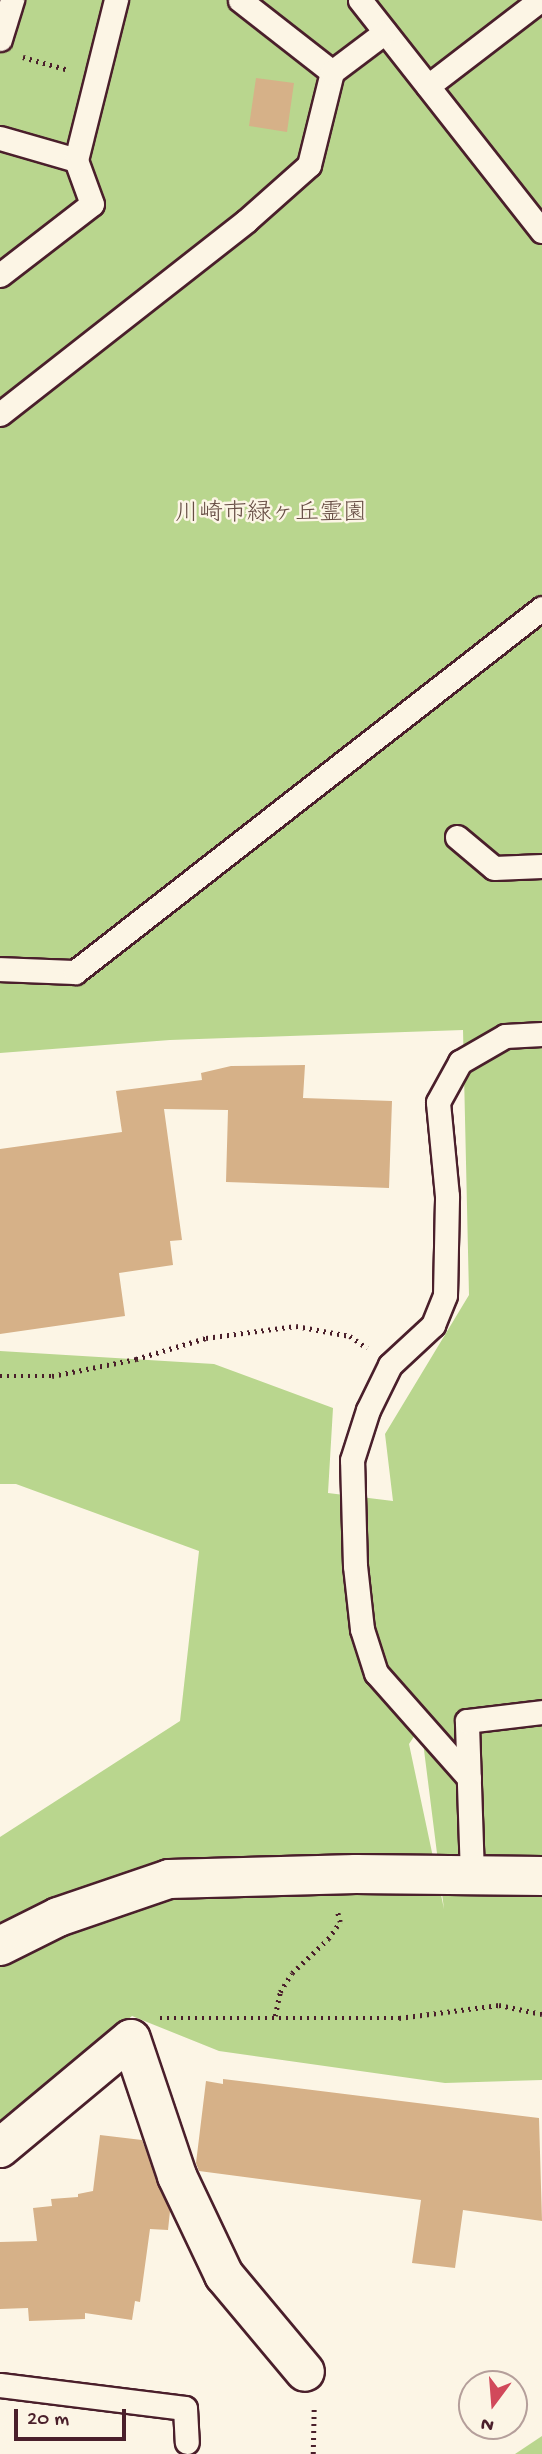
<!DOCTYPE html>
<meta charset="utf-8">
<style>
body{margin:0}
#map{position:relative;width:542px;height:2454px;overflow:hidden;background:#fcf5e5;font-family:"Gochi Hand","Klee One",sans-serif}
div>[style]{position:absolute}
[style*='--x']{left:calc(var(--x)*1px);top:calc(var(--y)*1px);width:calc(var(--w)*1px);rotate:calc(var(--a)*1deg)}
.green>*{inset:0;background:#b9d68e}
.building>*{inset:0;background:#d6b188}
.path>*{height:4.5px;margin-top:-2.25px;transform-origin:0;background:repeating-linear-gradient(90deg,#4a1f2b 0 2px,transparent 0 7px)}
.roads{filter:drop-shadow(2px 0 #4a1f2b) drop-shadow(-2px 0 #4a1f2b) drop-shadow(0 2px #4a1f2b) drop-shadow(0 -2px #4a1f2b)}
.lane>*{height:23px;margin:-11.5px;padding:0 11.5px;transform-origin:11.5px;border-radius:11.5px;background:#fcf5e5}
.street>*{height:38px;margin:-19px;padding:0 19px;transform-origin:19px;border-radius:19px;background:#fcf5e5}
span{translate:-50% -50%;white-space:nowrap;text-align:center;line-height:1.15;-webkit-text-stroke:5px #fcf5e5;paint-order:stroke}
.park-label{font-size:24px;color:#664d44}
.north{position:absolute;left:458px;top:2370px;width:70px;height:70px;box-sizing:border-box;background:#fcf5e5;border:2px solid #b59f9b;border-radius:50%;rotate:196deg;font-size:19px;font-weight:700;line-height:28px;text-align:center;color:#4a1f2b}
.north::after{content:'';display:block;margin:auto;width:24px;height:32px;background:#d1495b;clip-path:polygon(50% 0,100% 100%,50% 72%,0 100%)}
.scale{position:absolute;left:14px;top:2409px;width:112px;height:32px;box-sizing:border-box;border:4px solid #4a1f2b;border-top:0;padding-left:9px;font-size:21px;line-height:24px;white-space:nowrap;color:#4a1f2b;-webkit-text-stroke:5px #fcf5e5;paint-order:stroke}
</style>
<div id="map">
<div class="green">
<i style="clip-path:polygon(evenodd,0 0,542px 0,542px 2080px,445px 2083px,219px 2051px,132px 2016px,0 2130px,0 1837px,180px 1721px,199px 1551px,16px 1484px,0 1484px,0 1351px,214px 1364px,333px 1408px,328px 1493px,393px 1501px,385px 1434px,469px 1295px,463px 1030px,170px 1040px,0 1053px,0 0,421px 1726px,444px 1909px,409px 1744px,421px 1726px)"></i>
<i style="clip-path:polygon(542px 2436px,542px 2454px,515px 2454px)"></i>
</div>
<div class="building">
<i style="clip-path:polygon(256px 78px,294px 83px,287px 132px,249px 126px)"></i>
<i style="clip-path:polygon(305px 1065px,303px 1098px,392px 1101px,389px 1188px,226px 1182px,228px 1110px,164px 1109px,182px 1240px,170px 1241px,173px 1265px,119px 1273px,125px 1316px,0 1334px,0 1149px,122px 1132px,116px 1091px,202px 1080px,201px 1073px,231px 1066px)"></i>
<i style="clip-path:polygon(223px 2079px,539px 2118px,542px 2221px,463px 2210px,455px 2268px,412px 2263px,421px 2200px,199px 2171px,196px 2163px,206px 2081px,223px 2084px)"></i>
<i style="clip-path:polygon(100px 2135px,142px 2140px,170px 2211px,168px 2230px,150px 2229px,140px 2302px,135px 2301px,132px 2320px,85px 2313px,85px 2319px,29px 2321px,28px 2308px,0 2309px,0 2242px,37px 2241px,33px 2208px,52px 2206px,51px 2199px,78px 2197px,78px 2194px,93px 2191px)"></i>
</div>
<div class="path">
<i style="--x:23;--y:57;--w:48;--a:15.8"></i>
<i style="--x:0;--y:1376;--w:52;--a:0"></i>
<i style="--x:52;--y:1376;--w:86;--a:-11.4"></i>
<i style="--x:136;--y:1359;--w:73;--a:-16.7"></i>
<i style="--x:206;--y:1338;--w:91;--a:-7.6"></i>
<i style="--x:296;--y:1326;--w:55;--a:10.5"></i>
<i style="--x:350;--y:1336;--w:21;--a:35"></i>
<i style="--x:275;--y:2016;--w:25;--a:-78"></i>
<i style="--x:280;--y:1992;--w:22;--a:-58"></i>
<i style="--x:292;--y:1973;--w:50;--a:-43.4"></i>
<i style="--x:328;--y:1939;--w:21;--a:-55"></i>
<i style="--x:340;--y:1922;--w:11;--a:-105"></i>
<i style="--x:160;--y:2018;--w:239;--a:0"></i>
<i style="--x:399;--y:2018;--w:101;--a:-7.4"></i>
<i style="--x:499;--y:2005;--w:44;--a:11.8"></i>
<i style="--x:313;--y:2454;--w:47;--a:-88.8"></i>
</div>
<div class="roads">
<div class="lane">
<i style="--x:240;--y:0;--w:117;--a:38"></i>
<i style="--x:360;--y:0;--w:294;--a:51.8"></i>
<i style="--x:0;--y:39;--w:41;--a:-72.9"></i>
<i style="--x:428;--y:86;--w:141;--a:-37.5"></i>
<i style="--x:0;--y:138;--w:79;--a:16.1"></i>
<i style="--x:0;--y:275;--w:116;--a:-37.7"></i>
<i style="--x:92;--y:204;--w:47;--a:-110"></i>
<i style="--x:76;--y:160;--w:165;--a:-76"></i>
<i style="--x:0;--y:414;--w:313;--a:-38.1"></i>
<i style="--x:246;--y:221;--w:84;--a:-41.6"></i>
<i style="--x:309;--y:165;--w:96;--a:-76.1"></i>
<i style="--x:332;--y:72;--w:66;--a:-37"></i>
<i style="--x:457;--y:837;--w:48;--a:40"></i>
<i style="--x:494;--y:868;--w:48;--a:-2.4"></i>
<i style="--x:0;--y:969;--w:75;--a:2.3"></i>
<i style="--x:75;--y:972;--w:592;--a:-37.93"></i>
<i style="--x:469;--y:1778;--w:140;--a:-131.5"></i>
<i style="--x:376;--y:1673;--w:46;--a:-107.7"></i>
<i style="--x:362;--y:1629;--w:63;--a:-96.3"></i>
<i style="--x:355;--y:1566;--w:106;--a:-91.6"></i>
<i style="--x:352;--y:1460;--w:52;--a:-72.3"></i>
<i style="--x:368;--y:1410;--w:50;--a:-63.9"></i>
<i style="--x:390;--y:1365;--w:59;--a:-42.9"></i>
<i style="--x:433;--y:1325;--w:32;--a:-68"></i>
<i style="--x:445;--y:1295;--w:99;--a:-88.8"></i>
<i style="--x:447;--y:1196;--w:94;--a:-95.5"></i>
<i style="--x:438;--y:1102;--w:46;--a:-61.2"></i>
<i style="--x:460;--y:1062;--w:52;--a:-30"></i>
<i style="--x:505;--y:1036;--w:37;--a:-3"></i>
<i style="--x:472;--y:1875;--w:154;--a:-91.9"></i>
<i style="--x:467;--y:1721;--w:76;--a:-6.8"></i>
<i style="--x:0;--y:2385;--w:186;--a:7.1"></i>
<i style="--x:185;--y:2408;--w:34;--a:87"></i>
</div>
<div class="street">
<i style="--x:0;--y:1946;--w:65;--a:-26.6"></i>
<i style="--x:58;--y:1917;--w:117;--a:-18.9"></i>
<i style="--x:169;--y:1879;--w:187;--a:-1.5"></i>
<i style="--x:356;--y:1874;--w:186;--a:0.6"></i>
<i style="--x:0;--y:2148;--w:170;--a:-39.8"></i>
<i style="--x:131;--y:2039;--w:145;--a:71.4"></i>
<i style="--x:177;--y:2176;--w:110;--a:64.6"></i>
<i style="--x:224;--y:2275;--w:126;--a:50.1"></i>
</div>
</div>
<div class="park-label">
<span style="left:271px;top:515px">川崎市緑ヶ丘霊園</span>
</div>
<div class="north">N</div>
<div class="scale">20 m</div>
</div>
